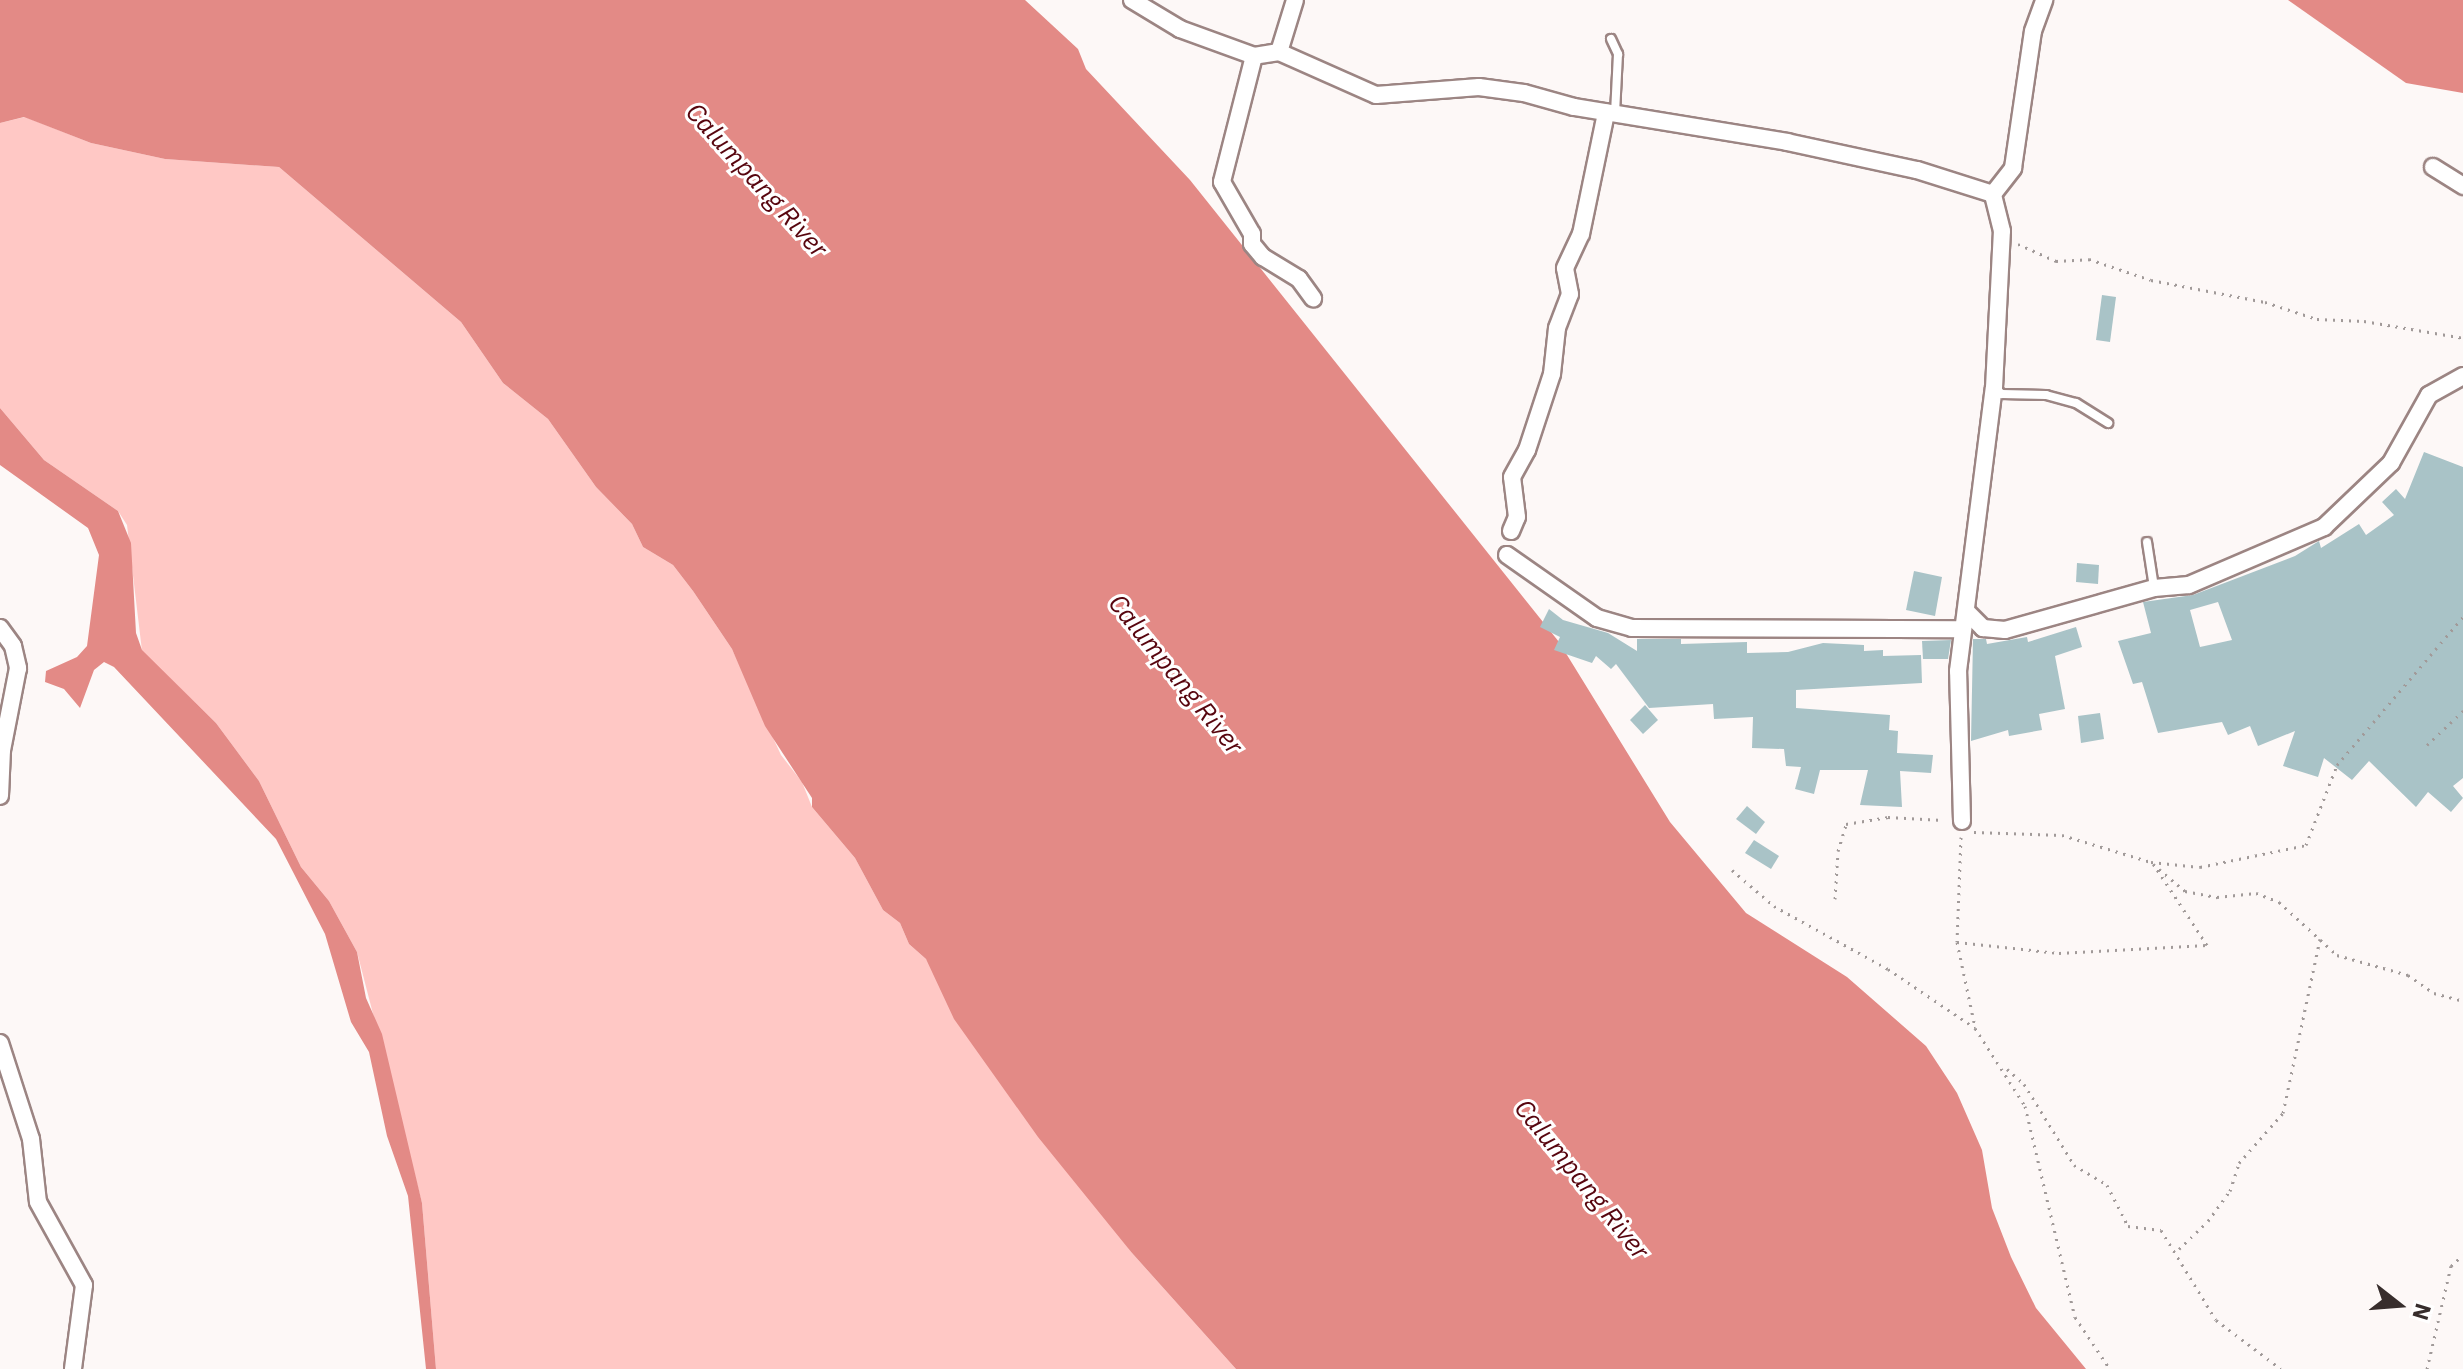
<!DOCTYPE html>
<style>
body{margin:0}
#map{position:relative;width:2463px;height:1369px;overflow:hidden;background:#fdf8f7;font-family:"IBM Plex Sans",sans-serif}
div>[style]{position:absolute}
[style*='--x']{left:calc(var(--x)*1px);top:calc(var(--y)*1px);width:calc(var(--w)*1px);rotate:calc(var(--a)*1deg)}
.green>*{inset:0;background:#ffc8c5}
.water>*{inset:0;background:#e38a86}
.building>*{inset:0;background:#a9c3c7}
.path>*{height:3px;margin-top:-1.5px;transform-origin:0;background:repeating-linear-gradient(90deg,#a19a99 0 2px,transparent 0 8px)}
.roads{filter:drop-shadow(2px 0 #9c8583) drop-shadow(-2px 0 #9c8583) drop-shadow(0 2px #9c8583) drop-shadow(0 -2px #9c8583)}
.service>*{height:8px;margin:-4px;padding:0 4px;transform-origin:4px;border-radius:4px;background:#fff}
.minor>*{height:16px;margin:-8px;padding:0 8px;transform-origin:8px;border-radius:8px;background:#fff}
span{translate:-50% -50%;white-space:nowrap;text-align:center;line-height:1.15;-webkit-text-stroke:6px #fff;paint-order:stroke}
.water-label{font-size:26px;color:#57050e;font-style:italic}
.north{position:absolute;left:2359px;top:1265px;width:80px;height:80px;-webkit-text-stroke:6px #fff;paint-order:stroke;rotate:107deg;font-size:22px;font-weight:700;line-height:32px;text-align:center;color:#372d2c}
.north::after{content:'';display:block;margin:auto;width:28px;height:36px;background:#372d2c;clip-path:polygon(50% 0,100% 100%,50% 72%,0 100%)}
</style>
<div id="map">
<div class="green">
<i style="clip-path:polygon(25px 117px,91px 143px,165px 159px,279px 167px,461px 322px,503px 383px,548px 419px,596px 487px,632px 524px,643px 547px,673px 565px,693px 591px,732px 649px,781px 755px,802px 782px,812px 807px,855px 858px,883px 910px,900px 923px,909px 944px,926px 959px,1132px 1253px,1236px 1369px,436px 1369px,422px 1203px,357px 952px,329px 901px,301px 867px,259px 781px,216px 723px,142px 651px,127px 525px,118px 511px,44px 460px,0 408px,0 123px)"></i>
</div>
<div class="water">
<i style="clip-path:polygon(0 0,1025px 0,1078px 49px,1086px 69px,1190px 180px,1559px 642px,1670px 822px,1746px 913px,1847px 977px,1926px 1046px,1957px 1093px,1982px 1150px,1992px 1208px,2011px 1257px,2036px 1308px,2086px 1369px,1236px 1369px,1132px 1253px,1038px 1137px,954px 1019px,926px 959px,909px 944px,900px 923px,883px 910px,855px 858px,812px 807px,812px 798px,765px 726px,732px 649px,693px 591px,673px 565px,643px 547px,632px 524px,596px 487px,548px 419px,503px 383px,461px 322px,279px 167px,165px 159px,91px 143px,24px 117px,0 123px)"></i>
<i style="clip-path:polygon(2288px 0,2463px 0,2463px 93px,2406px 83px)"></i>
<i style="clip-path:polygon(0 408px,44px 460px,118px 511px,131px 543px,136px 633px,142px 650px,216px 723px,259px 781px,301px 867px,329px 901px,357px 952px,366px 998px,382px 1034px,422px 1203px,436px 1369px,426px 1369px,408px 1196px,387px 1136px,369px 1052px,351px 1022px,325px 934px,276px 839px,114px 667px,104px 662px,94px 670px,80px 708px,64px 689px,45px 682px,46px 671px,77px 657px,87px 646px,99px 555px,88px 528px,0 465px)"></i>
</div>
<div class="building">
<i style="clip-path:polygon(2102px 295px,2116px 297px,2110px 342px,2096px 340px)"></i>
<i style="clip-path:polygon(evenodd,2424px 452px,2463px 467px,2463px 778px,2453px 786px,2463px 798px,2451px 812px,2428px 792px,2416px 807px,2369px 761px,2352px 780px,2324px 758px,2318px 777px,2283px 766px,2295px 731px,2258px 746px,2250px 726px,2228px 735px,2222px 722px,2158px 733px,2142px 682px,2133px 684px,2118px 641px,2151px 633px,2143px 602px,2193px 595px,2295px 556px,2319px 541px,2321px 548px,2359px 524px,2366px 535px,2394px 515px,2382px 502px,2396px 489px,2405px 499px,2424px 452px,2218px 602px,2232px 640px,2200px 647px,2190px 610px,2218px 602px)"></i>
<i style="clip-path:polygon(2077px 563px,2099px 565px,2098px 584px,2076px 582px)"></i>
<i style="clip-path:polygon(1914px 571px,1942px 577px,1935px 616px,1906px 610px)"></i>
<i style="clip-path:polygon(1549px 609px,1563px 620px,1608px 633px,1637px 651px,1637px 639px,1681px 639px,1681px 644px,1747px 642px,1747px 653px,1788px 652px,1823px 643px,1864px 645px,1864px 651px,1883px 650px,1883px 656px,1921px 655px,1922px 683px,1796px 690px,1796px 708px,1890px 715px,1889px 730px,1898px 731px,1897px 753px,1933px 755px,1931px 773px,1900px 771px,1902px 807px,1860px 805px,1868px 770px,1820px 770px,1814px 794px,1795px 789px,1801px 767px,1786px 766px,1784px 749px,1752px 748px,1753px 717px,1714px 719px,1713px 704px,1649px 708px,1616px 664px,1611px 669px,1596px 656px,1592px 663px,1554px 650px,1560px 637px,1540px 627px)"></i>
<i style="clip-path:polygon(2076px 627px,2082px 647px,2055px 656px,2065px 709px,2039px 714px,2042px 730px,2009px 736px,2008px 730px,1971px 741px,1973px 639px,1986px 639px,1987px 644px,2027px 637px,2028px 642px)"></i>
<i style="clip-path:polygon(1951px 640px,1948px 659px,1923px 659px,1922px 641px)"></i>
<i style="clip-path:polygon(1645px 705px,1658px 720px,1643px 734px,1630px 720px)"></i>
<i style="clip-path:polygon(2100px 713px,2104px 739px,2081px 743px,2078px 716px)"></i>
<i style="clip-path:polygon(1747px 806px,1765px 822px,1756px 834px,1736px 819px)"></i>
<i style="clip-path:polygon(1754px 840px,1779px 856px,1771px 869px,1745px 853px)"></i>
</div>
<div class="path">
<i style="--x:2018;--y:244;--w:42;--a:24.1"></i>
<i style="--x:2056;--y:261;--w:33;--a:-3"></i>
<i style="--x:2089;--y:259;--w:65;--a:18.7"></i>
<i style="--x:2151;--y:280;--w:116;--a:10.9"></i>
<i style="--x:2265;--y:302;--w:55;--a:18.1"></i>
<i style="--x:2317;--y:319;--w:47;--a:2.4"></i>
<i style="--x:2364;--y:321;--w:100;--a:9.7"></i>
<i style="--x:2427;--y:745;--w:50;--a:-43.4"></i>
<i style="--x:1974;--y:832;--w:88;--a:2"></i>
<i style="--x:2062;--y:835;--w:93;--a:16.9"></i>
<i style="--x:2151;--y:862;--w:49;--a:5.8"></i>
<i style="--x:2200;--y:867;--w:108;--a:-11.7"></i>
<i style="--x:2306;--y:845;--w:86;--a:-68.8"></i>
<i style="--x:2337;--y:765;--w:194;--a:-49.6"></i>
<i style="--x:1961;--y:837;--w:105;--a:92.2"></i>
<i style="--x:1957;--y:942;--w:87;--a:78"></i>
<i style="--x:2153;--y:864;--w:42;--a:40.2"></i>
<i style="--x:2185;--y:891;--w:33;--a:11"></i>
<i style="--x:2217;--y:897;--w:39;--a:-6"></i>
<i style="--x:2256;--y:893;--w:25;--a:21"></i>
<i style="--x:2279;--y:902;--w:79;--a:42.4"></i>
<i style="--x:2337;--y:955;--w:74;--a:15.7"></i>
<i style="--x:2408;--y:975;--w:32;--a:35"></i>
<i style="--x:2434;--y:993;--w:30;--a:15"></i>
<i style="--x:1732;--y:870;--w:55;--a:40.6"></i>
<i style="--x:1774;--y:906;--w:130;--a:28.9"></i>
<i style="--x:1888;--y:969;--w:105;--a:34.1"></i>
<i style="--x:1975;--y:1028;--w:93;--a:57.3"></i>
<i style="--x:2025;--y:1106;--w:217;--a:76.7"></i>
<i style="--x:2075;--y:1317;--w:63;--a:56.1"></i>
<i style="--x:1835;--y:899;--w:48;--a:-86.4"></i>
<i style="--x:1838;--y:851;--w:28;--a:-73"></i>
<i style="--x:1846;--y:824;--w:43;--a:-9.5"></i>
<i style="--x:1888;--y:817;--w:55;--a:3.1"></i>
<i style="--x:1957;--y:942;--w:103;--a:6.2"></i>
<i style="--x:2059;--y:953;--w:148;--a:-3.1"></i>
<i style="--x:2207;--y:945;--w:96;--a:-123.5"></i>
<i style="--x:2007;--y:1069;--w:23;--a:41"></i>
<i style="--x:2024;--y:1084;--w:95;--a:58.3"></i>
<i style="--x:2074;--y:1165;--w:39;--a:31"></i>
<i style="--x:2107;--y:1185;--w:46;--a:62.9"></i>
<i style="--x:2128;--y:1226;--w:33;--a:7"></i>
<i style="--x:2161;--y:1230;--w:105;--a:58.6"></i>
<i style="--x:2216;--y:1320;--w:81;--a:37"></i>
<i style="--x:2179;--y:1249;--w:40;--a:-44"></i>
<i style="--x:2208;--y:1221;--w:37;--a:-54"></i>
<i style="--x:2230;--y:1191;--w:29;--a:-72"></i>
<i style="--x:2239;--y:1163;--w:67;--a:-48.7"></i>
<i style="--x:2283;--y:1113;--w:178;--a:-78"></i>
<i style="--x:2427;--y:1369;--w:106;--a:-76.9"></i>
<i style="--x:2451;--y:1266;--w:16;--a:-43"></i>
</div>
<div class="roads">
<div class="service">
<i style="--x:1611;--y:39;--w:17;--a:65"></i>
<i style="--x:1618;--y:54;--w:59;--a:92.9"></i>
<i style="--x:1995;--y:388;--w:9;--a:41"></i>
<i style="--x:2002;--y:394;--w:44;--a:1.3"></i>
<i style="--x:2046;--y:395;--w:31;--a:15"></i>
<i style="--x:2076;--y:403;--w:38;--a:32"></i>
<i style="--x:2147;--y:542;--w:46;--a:81.2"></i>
</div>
<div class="minor">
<i style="--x:1132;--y:0;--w:56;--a:31.1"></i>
<i style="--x:1180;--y:29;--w:79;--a:20"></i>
<i style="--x:1295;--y:0;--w:54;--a:107.1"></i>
<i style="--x:1279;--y:52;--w:25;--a:171"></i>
<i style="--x:1254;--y:56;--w:130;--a:104.3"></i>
<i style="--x:1222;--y:182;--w:60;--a:60"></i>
<i style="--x:1252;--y:234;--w:10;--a:90"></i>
<i style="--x:1252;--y:244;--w:17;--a:50"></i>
<i style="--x:1263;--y:257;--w:42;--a:31.4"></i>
<i style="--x:1299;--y:279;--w:24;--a:54"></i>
<i style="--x:1279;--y:52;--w:106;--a:23.9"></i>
<i style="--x:1376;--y:95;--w:103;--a:-4.4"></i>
<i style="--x:1479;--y:87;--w:45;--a:7.6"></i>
<i style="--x:1524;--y:93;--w:52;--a:15.6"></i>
<i style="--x:1574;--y:107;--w:216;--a:9.3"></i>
<i style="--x:1787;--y:142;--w:133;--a:12.2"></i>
<i style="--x:1917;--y:170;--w:80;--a:17.5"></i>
<i style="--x:2433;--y:167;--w:36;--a:32"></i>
<i style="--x:1511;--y:531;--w:15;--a:-67"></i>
<i style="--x:1517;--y:517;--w:40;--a:-97.1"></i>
<i style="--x:1512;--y:477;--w:31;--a:-61"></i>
<i style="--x:1527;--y:450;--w:80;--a:-71.8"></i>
<i style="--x:1552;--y:374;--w:46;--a:-83.8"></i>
<i style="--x:1557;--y:328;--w:36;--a:-69"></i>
<i style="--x:1570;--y:294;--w:26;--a:-101"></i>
<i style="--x:1565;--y:268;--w:38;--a:-65"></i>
<i style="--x:1581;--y:234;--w:124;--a:-78.3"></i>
<i style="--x:1507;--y:555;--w:110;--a:35"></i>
<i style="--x:1597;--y:618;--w:36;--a:16"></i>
<i style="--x:1632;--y:628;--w:329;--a:0.2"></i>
<i style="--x:1967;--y:612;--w:23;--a:45"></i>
<i style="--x:1983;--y:628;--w:22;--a:5"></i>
<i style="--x:2005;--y:630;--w:155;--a:-15.7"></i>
<i style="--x:2154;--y:588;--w:35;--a:-5"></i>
<i style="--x:2189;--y:585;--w:147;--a:-23.2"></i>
<i style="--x:2324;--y:527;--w:93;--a:-43.7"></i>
<i style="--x:2391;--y:463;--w:78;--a:-60.8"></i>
<i style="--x:2429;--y:395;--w:39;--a:-29"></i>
<i style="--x:0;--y:628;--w:22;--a:54"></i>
<i style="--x:13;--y:646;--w:23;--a:77"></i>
<i style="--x:18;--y:668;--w:84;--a:101"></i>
<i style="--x:2;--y:750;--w:46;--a:92.5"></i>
<i style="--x:1962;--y:821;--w:150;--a:-91.5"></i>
<i style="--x:1958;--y:671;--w:285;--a:-82.8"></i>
<i style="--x:1994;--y:388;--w:157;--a:-87.1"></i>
<i style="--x:2002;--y:231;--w:38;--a:-104"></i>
<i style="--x:1993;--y:194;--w:33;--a:-52"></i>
<i style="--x:2013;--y:168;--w:138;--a:-81.7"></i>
<i style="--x:2033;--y:31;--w:33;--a:-70"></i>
<i style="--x:0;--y:1043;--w:101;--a:72.1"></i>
<i style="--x:31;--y:1139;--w:63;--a:83.7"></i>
<i style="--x:38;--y:1202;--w:95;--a:61"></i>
<i style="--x:84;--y:1285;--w:85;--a:97.5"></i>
</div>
</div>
<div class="water-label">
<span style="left:757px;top:180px;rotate:48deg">Calumpang River</span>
<span style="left:1176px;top:674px;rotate:51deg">Calumpang River</span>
<span style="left:1582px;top:1179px;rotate:51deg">Calumpang River</span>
</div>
<div class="north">N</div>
</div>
